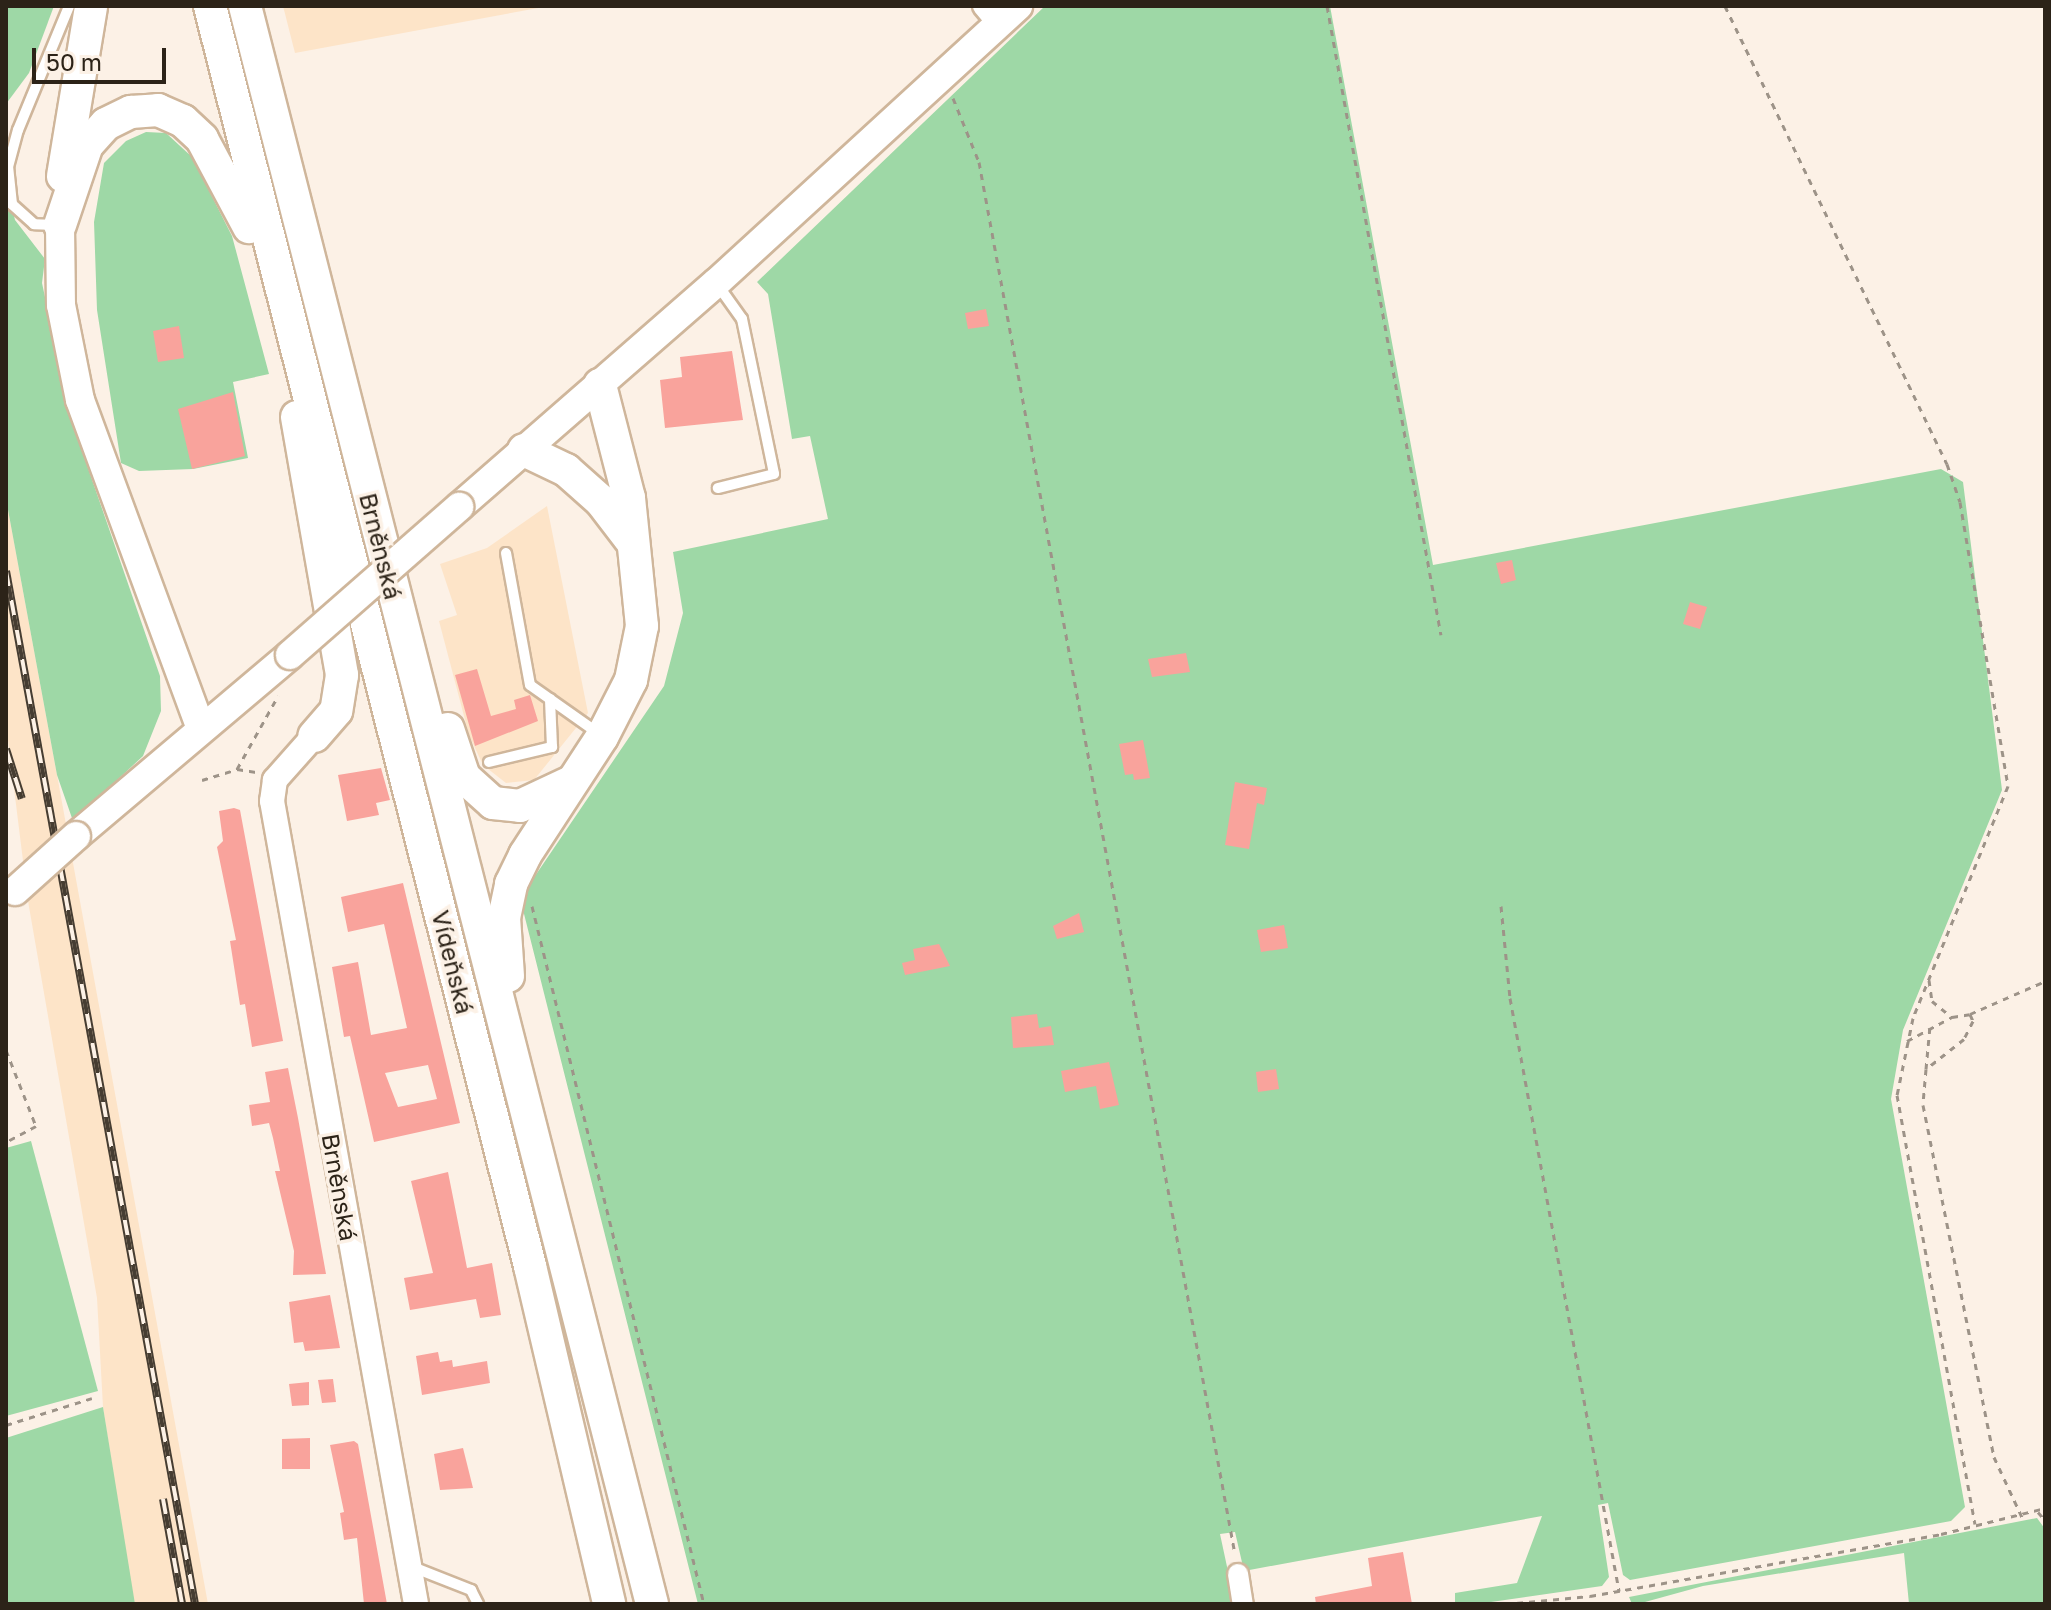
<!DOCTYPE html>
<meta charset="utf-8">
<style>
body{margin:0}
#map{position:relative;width:2051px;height:1610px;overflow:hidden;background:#fcf1e6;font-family:"Golos Text",sans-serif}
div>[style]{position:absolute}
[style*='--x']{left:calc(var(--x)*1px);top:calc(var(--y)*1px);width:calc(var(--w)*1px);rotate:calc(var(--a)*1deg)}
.built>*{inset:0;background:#fde4c8}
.green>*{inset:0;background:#9ed8a6}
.building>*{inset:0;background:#f9a39c}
.path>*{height:3px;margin-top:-1.5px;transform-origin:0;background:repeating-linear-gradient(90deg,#9d9388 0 6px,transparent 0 12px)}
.roads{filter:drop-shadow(2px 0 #cfb69b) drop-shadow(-2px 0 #cfb69b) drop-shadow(0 2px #cfb69b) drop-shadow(0 -2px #cfb69b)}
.service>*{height:10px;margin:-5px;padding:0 5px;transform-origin:5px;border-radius:5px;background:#fff}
.minor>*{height:20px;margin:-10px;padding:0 10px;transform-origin:10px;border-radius:10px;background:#fff}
.tertiary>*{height:24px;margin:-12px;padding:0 12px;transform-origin:12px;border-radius:12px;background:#fff}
.secondary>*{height:28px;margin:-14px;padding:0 14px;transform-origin:14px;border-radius:14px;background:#fff}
.trunk>*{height:32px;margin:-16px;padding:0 16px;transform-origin:16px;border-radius:16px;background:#fff}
.rail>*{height:8px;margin-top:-4px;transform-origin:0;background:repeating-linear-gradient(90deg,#fcf1e6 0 15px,#463d32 0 30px);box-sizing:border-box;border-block:2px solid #463d32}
.bridges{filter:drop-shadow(2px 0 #cfb69b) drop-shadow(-2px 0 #cfb69b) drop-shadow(0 2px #cfb69b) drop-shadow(0 -2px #cfb69b)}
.secondary-bridge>*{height:28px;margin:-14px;padding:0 14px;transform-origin:14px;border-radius:14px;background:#fff}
span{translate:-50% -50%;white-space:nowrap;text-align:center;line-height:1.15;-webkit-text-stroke:7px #fcf1e6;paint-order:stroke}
.street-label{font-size:24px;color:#2c2318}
.frame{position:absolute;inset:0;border:8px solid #2c2318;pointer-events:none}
.scale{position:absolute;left:32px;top:48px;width:134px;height:36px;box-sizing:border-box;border:4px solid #2c2318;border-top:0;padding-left:10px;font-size:24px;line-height:28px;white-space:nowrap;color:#2c2318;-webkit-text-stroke:6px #fcf1e6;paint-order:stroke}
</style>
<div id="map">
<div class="built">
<i style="clip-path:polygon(283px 6px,549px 6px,295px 53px)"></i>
<i style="clip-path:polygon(6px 499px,57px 775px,208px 1604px,135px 1604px,130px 1582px,103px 1407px,97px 1298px,28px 901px,6px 724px)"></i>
<i style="clip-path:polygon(547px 506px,588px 713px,534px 780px,506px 783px,483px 765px,469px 735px,439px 621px,457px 615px,440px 564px,487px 548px)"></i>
</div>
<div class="green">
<i style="clip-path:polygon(6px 6px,54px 6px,29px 73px,6px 104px)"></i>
<i style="clip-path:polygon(1045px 6px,1330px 6px,1433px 565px,1941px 469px,1963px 482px,2002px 790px,1903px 1030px,1891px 1099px,1965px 1507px,1951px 1521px,1630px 1580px,1623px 1575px,1608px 1503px,1598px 1505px,1609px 1577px,1602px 1586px,1477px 1604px,1455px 1604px,1455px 1593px,1517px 1583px,1542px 1516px,1244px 1571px,1235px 1532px,1220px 1534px,1235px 1604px,698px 1604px,520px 898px,664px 686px,683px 613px,673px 552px,828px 519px,810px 436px,792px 439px,768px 294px,757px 282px)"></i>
<i style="clip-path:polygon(146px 132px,166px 133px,192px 157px,232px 236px,269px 374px,233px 382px,248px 458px,193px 469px,139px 471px,121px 463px,97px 310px,94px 222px,104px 163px,126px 141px)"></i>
<i style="clip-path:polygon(6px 181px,15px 220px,45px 259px,42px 283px,71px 419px,160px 676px,161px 711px,143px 756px,73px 821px,57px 775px,6px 499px)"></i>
<i style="clip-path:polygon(31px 1141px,98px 1391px,6px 1416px,6px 1148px)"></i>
<i style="clip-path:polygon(103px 1407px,135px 1604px,6px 1604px,6px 1438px)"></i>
<i style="clip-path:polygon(2037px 1518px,2045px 1529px,2045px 1604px,1909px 1604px,1904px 1553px,1703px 1586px,1645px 1602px,1632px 1604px,1629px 1597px)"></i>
</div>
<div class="building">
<i style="clip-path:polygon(986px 309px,989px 326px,968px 329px,965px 313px)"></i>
<i style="clip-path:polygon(179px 326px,184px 358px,158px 362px,153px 331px)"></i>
<i style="clip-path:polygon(732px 351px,743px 420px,665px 428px,660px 380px,682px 377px,680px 357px)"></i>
<i style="clip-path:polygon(233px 392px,245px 456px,192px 469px,178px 409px)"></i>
<i style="clip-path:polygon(1512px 560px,1516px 580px,1501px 584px,1496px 563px)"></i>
<i style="clip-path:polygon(1690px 602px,1707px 607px,1700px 629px,1683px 624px)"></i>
<i style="clip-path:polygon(1186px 653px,1190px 672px,1152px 677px,1148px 659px)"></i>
<i style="clip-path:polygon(477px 669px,491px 716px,516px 709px,514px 700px,530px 695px,538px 721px,475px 746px,455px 675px)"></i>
<i style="clip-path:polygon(1143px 740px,1150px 778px,1134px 780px,1133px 774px,1125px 775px,1119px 744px)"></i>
<i style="clip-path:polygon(381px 768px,390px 800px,376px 803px,379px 815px,347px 821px,338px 775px)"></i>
<i style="clip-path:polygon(1235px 782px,1267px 788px,1264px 805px,1257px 803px,1249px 849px,1225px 845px)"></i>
<i style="clip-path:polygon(234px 808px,240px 810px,283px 1041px,252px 1047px,245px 1004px,240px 1005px,230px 941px,236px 940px,217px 847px,223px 841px,219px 811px)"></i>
<i style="clip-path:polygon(evenodd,403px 883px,460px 1123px,374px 1142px,350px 1036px,344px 1037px,332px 967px,358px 962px,371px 1035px,407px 1028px,384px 924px,348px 932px,341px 897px,403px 883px,428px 1065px,437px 1099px,398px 1107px,385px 1073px,428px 1065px)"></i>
<i style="clip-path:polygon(1079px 913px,1084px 932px,1057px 939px,1053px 926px)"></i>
<i style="clip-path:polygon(1284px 925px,1288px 948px,1261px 952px,1257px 930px)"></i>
<i style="clip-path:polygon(939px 944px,950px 966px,905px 975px,902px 963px,915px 960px,913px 949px)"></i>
<i style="clip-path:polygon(1037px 1014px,1039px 1028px,1051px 1026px,1054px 1045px,1013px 1048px,1011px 1017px)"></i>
<i style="clip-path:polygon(1109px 1062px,1119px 1105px,1100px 1109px,1096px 1086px,1065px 1092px,1061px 1071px)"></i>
<i style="clip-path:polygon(288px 1068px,298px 1118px,326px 1274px,293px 1275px,294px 1251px,275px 1171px,280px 1171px,273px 1138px,269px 1123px,252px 1126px,249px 1105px,270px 1102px,265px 1072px)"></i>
<i style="clip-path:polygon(1276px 1069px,1279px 1089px,1258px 1092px,1256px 1072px)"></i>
<i style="clip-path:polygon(448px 1172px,467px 1268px,492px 1263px,501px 1315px,480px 1318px,476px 1299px,410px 1310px,404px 1278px,433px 1273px,411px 1181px)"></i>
<i style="clip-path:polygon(330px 1295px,340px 1348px,305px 1351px,303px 1342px,294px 1343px,289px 1302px)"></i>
<i style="clip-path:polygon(438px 1352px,440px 1362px,452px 1360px,453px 1367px,487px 1361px,490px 1383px,422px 1395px,416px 1356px)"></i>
<i style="clip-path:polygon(333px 1379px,336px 1402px,322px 1403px,318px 1380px)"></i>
<i style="clip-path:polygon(309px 1382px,309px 1405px,292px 1406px,289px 1384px)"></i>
<i style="clip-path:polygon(310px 1438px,310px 1469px,282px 1469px,282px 1439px)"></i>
<i style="clip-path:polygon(354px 1441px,358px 1444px,387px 1604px,364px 1604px,357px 1538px,344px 1540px,340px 1513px,344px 1512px,330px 1445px)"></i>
<i style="clip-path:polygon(463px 1448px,473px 1488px,440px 1490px,434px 1454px)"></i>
<i style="clip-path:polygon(1403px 1552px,1412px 1604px,1316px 1604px,1315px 1597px,1372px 1586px,1368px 1558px)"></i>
</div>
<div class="path">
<i style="--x:1327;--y:6;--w:639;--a:79.73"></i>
<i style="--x:1725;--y:6;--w:509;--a:64.14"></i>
<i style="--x:1947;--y:464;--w:40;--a:71.1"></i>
<i style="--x:1960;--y:502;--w:288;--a:80.4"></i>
<i style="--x:2008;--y:786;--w:251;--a:112.3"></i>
<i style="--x:1913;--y:1018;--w:79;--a:101.7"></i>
<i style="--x:1897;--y:1095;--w:436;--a:79.7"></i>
<i style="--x:953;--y:98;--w:69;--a:67.9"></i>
<i style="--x:979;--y:162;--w:1415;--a:79.58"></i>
<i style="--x:237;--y:769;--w:84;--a:-60.7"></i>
<i style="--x:202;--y:780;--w:37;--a:-17"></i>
<i style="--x:237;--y:769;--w:20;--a:9"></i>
<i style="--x:532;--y:906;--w:719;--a:76.16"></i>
<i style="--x:1501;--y:906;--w:92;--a:84.4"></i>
<i style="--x:1510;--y:998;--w:603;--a:79.58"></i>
<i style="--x:1929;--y:980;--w:21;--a:82"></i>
<i style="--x:1932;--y:1001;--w:26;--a:39"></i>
<i style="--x:1952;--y:1017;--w:18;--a:-9"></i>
<i style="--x:1970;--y:1014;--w:82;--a:-23.7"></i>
<i style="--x:1970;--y:1014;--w:8;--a:67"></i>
<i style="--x:1973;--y:1021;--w:20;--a:117"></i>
<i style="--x:1964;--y:1039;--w:48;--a:141.7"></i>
<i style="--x:1926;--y:1069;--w:36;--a:95"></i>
<i style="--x:1923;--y:1105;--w:359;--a:78.6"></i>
<i style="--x:1994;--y:1457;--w:66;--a:65"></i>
<i style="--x:1907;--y:1041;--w:51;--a:-28.1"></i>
<i style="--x:6;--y:1050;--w:82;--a:68.5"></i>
<i style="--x:36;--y:1126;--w:34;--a:152"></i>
<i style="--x:1926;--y:1069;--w:43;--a:-84.7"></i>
<i style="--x:6;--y:1425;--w:90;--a:-17.4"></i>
<i style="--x:2038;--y:1512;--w:11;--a:49"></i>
<i style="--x:1505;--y:1604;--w:85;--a:-5.4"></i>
<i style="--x:1590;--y:1596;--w:356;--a:-10"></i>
<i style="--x:1941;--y:1534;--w:107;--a:-14"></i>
</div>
<div class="roads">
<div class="service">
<i style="--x:58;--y:225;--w:24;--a:-178"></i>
<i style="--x:34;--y:224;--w:30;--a:-138"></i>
<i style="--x:12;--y:204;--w:37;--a:-96"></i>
<i style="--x:8;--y:167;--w:38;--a:-75"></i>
<i style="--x:18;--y:130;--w:134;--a:-67.6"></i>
<i style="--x:717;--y:284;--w:43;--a:54.5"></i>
<i style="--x:742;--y:319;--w:158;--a:78.3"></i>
<i style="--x:774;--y:474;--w:58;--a:166"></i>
<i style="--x:506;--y:553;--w:134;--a:79.7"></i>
<i style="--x:530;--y:685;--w:83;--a:35.2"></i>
<i style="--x:489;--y:762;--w:65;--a:-13.4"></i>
<i style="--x:552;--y:747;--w:48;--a:-92.4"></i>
<i style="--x:410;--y:1566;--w:66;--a:21.5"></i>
<i style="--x:471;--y:1590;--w:16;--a:63"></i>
</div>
<div class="minor">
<i style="--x:983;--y:6;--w:25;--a:50"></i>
<i style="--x:1238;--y:1574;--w:30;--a:81"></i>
</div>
<div class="tertiary">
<i style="--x:314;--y:736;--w:59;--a:131.6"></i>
<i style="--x:275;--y:780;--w:21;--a:98"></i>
<i style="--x:272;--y:801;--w:816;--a:79.83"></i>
</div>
<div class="secondary">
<i style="--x:60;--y:225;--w:80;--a:89.3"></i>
<i style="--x:61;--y:305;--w:97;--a:78.7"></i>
<i style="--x:80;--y:400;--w:351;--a:69.8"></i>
<i style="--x:459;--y:507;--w:341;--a:-41.1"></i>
<i style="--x:716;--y:283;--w:410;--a:-42.5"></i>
<i style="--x:76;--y:836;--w:280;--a:-40.2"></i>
</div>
<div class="trunk">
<i style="--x:210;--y:6;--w:1300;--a:75.75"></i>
<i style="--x:530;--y:1266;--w:347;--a:76.8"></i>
<i style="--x:245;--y:6;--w:1649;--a:75.71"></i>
<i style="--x:63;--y:176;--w:172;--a:-80.6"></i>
<i style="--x:60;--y:225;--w:84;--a:-71.4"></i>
<i style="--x:87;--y:145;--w:28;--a:-48"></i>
<i style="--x:106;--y:124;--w:28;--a:-26"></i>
<i style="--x:131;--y:112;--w:27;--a:-4"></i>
<i style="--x:158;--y:110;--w:27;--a:24"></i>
<i style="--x:183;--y:121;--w:26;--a:43"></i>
<i style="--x:202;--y:139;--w:100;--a:61.9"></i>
<i style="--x:297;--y:417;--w:262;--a:80.1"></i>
<i style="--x:342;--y:675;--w:36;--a:99"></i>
<i style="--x:336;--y:711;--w:33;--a:131"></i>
<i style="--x:524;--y:450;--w:47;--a:25.5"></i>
<i style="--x:566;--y:470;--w:47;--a:41.5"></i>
<i style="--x:601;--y:501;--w:53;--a:52.7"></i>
<i style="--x:448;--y:729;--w:51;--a:71.6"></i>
<i style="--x:464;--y:777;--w:39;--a:42"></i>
<i style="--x:493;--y:803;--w:27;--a:6"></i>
<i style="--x:520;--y:806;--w:56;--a:-25.2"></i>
<i style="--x:508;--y:976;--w:58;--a:-93.9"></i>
<i style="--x:504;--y:918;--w:35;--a:-78"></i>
<i style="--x:511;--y:884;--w:32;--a:-64"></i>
<i style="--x:525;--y:855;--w:141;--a:-56.9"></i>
<i style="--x:602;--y:737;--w:64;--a:-63"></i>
<i style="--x:631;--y:680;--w:55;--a:-78.5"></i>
<i style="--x:642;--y:626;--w:129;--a:-95.8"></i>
<i style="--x:629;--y:498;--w:117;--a:-104.4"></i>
</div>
</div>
<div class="rail">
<i style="--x:6;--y:571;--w:1050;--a:79.63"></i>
<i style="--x:6;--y:749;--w:52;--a:72.3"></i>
<i style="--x:163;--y:1499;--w:107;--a:79.7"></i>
</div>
<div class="bridges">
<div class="secondary-bridge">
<i style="--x:290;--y:655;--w:225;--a:-41.2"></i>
<i style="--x:15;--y:891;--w:82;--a:-42"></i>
</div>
</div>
<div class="street-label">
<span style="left:381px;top:546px;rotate:76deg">Brněnská</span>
<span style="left:453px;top:962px;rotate:76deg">Vídeňská</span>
<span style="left:340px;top:1187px;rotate:80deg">Brněnská</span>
</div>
<div class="frame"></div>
<div class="scale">50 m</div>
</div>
